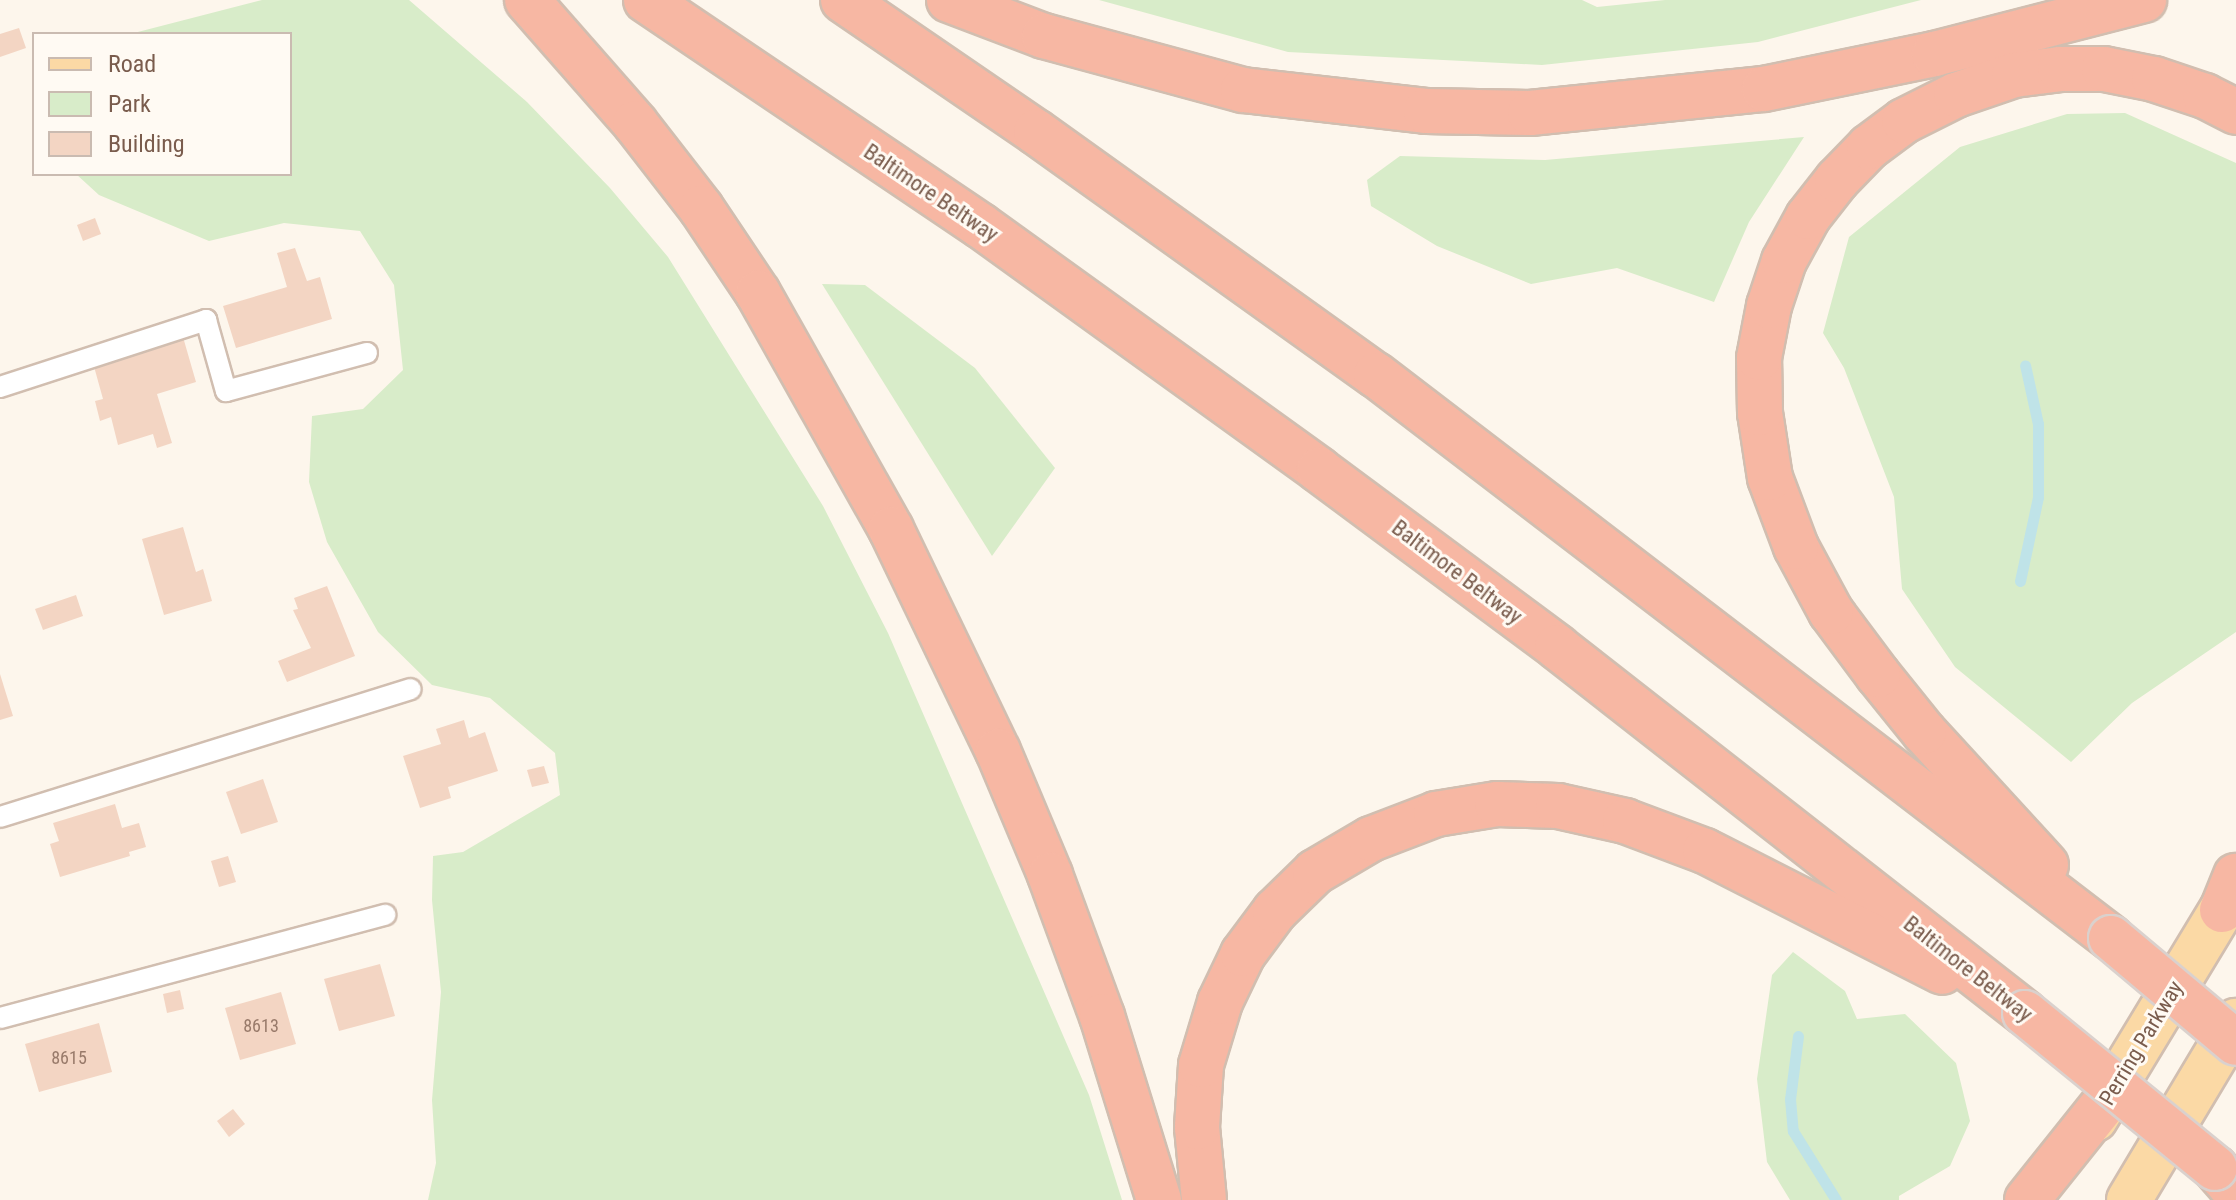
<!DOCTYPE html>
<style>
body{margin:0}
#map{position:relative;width:2236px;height:1200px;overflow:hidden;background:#fdf6ec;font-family:"Roboto Condensed",sans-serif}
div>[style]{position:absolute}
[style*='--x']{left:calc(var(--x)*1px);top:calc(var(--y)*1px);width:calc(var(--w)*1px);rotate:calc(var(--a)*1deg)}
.green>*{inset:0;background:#d8ecc9}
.stream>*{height:11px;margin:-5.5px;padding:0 5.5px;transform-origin:5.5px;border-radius:5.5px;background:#bfe3e8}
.building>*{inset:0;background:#f3d5c3}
.roads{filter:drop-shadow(2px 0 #d1beb0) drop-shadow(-2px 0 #d1beb0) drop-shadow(0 2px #d1beb0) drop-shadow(0 -2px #d1beb0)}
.service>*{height:20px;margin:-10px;padding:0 10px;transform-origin:10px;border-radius:10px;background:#fff}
.primary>*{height:44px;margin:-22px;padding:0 22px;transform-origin:22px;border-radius:22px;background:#fbd9a5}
.motorway>*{height:44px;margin:-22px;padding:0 22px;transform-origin:22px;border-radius:22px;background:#f7b7a3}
.bridges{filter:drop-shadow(2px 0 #dad1cd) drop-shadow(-2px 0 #dad1cd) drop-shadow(0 2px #dad1cd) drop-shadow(0 -2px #dad1cd)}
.motorway-bridge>*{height:44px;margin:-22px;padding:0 22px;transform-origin:22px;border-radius:22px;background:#f7b7a3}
span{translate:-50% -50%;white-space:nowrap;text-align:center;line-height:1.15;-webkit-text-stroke:6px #fffaf3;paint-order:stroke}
.number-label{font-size:18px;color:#987a6a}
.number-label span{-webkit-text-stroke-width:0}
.street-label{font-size:22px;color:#7a5c4d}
.legend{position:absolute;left:32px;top:32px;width:260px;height:144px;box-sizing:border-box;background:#fffaf3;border:2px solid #cabbb1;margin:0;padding:10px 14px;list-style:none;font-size:24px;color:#7a5c4d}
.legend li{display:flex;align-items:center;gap:16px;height:40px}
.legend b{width:40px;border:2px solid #cabbb1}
</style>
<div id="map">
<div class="green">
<i style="clip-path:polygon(262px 0,409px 0,527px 102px,610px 188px,668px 257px,823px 506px,888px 633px,1089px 1095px,1122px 1200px,428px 1200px,436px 1163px,432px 1100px,441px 992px,432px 900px,433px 856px,463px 852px,560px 795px,555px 753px,490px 698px,432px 685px,378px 632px,327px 542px,309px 482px,312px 416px,363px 409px,403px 370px,394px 285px,360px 231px,284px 223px,209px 241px,99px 195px,76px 174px,290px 174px,290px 34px,130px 34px)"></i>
<i style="clip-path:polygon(1099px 0,1582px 0,1597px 7px,1665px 0,1921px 0,1758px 42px,1542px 65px,1288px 52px)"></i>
<i style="clip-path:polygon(2125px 113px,2236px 163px,2236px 632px,2132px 703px,2071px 762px,1955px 667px,1902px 589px,1894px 497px,1844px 368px,1823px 333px,1849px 237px,1960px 147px,2067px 114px)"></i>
<i style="clip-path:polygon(1804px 137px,1749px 222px,1714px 302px,1617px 268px,1531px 284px,1437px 246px,1371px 206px,1367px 180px,1400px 156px,1545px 160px)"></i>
<i style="clip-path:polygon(822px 284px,865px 285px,975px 368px,1055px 468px,992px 556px)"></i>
<i style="clip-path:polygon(1793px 952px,1845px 991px,1857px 1019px,1905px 1014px,1956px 1063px,1970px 1121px,1950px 1166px,1899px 1196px,1899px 1200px,1790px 1200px,1767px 1162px,1757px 1079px,1772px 975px)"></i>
</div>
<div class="stream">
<i style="--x:2020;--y:581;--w:86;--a:-77.9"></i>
<i style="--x:2038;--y:497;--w:73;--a:-90"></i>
<i style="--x:2038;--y:424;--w:60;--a:-102.4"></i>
<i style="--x:1798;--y:1036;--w:64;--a:97.2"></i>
<i style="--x:1790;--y:1099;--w:32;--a:85"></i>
<i style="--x:1793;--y:1131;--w:81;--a:58.1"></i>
</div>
<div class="building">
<i style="clip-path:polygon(19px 28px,26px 48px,0 57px,0 34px)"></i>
<i style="clip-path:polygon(95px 218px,101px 234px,83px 241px,77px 225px)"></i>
<i style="clip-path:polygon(295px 248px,307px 281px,320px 277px,332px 319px,236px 348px,223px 306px,287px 287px,277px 253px)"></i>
<i style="clip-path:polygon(183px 337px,196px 382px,157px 394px,172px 443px,157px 448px,153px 434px,118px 445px,111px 417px,100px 421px,95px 401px,103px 399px,93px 363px)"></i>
<i style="clip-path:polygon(183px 527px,196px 572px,203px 569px,212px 601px,164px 615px,142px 539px)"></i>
<i style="clip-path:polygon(327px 586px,355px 656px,287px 682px,278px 661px,311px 648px,293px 610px,298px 609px,294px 598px)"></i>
<i style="clip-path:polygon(76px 595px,83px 616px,43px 630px,35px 609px)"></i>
<i style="clip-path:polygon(0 674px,13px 716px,0 720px)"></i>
<i style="clip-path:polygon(464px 720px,469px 738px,485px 732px,498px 771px,448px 787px,451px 798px,420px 808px,403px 756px,441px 744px,436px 729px)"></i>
<i style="clip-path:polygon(544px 766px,549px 783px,532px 787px,527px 770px)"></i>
<i style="clip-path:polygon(263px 779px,278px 822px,241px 834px,226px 792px)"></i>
<i style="clip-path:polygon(115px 804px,122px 828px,139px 823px,146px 847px,129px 852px,130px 856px,60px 877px,50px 844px,59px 841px,53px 823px)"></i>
<i style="clip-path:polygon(228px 856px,236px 882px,219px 887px,211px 861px)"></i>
<i style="clip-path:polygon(380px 964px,395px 1016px,339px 1031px,324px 979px)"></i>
<i style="clip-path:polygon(180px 990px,184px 1009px,167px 1013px,163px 994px)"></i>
<i style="clip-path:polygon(281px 992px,296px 1044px,240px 1060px,225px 1008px)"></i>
<i style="clip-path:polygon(99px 1023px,112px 1072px,39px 1092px,25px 1044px)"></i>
<i style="clip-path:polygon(233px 1109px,245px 1124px,229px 1137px,217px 1121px)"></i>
</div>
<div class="roads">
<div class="service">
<i style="--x:0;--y:387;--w:217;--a:-18"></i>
<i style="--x:206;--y:320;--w:74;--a:74.3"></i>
<i style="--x:226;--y:391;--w:146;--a:-15.1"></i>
<i style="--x:0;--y:817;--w:430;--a:-17.3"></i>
<i style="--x:0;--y:1018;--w:399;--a:-15"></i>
</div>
<div class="primary">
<i style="--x:2095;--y:1119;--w:272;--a:-58.8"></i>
<i style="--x:2129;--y:1200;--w:209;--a:-59.1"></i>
</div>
<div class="motorway">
<i style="--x:527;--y:0;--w:164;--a:48.7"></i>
<i style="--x:635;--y:123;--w:108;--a:52.2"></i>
<i style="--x:701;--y:208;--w:102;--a:56.2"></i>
<i style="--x:758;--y:293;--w:271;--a:60.6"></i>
<i style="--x:891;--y:529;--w:246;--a:64.3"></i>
<i style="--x:998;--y:751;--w:134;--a:67.2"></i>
<i style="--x:1050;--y:875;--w:150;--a:69.8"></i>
<i style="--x:1102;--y:1016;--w:193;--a:72.8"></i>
<i style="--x:646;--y:0;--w:404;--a:34"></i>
<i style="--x:981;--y:226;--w:417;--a:35.8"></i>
<i style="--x:1319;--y:470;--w:297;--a:36.6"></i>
<i style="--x:1557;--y:647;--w:594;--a:38.03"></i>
<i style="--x:843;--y:0;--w:234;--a:34.4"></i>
<i style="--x:1036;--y:132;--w:418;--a:35.6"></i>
<i style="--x:1376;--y:375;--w:926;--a:37.45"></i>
<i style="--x:949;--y:0;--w:102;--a:20.8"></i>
<i style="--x:1044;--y:36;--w:206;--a:15.2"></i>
<i style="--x:1243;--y:90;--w:184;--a:6.5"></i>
<i style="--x:1426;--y:111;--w:104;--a:1.1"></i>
<i style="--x:1530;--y:113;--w:235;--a:-5.9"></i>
<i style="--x:1764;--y:89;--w:174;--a:-11.6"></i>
<i style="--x:1934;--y:54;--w:217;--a:-14.4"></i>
<i style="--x:2046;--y:865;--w:180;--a:-132.5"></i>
<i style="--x:1924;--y:732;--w:73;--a:-128.9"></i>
<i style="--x:1878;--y:675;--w:79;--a:-126.7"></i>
<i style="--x:1831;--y:612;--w:74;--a:-118.3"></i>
<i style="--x:1796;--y:547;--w:74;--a:-110.6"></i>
<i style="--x:1770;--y:478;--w:66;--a:-98.7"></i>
<i style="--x:1760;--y:413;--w:55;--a:-91"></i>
<i style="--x:1759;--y:358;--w:53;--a:-79.1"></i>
<i style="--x:1769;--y:306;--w:47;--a:-71.6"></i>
<i style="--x:1784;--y:261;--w:50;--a:-61.4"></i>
<i style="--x:1808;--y:217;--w:47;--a:-51.9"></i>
<i style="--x:1837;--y:180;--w:46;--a:-45.9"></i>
<i style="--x:1869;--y:147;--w:44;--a:-36.6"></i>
<i style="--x:1904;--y:121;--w:58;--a:-26.6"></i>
<i style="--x:1956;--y:95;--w:61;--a:-19"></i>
<i style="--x:2014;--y:75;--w:46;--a:-7.4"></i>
<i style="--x:2060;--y:69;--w:44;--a:0"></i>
<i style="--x:2104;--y:69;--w:51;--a:11.3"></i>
<i style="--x:2154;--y:79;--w:54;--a:18.4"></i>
<i style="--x:2205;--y:96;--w:35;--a:27"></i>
<i style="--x:2222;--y:910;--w:37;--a:-68"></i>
<i style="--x:2215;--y:1168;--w:32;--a:49"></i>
<i style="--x:1204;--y:1200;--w:73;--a:-95.5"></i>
<i style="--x:1197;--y:1127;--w:62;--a:-86.3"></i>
<i style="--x:1201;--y:1065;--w:66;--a:-73.2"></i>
<i style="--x:1220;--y:1002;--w:53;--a:-64.4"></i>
<i style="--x:1243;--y:954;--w:54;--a:-53.3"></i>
<i style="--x:1275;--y:911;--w:56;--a:-44.3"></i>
<i style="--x:1315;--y:872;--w:65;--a:-30.5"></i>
<i style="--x:1371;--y:839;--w:70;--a:-21"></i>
<i style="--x:1436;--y:814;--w:62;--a:-9.3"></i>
<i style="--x:1497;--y:804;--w:61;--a:1.9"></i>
<i style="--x:1558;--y:806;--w:69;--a:12.6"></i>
<i style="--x:1625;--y:821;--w:85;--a:20.6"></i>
<i style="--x:1705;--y:851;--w:266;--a:27"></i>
<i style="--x:2027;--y:1200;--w:120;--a:-51.4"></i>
</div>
</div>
<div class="bridges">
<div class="motorway-bridge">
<i style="--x:2111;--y:938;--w:163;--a:40"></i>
<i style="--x:2025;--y:1013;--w:245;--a:39.2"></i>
</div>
</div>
<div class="number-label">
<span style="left:261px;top:1026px">8613</span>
<span style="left:69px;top:1058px">8615</span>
</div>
<div class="street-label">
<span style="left:931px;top:193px;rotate:34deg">Baltimore Beltway</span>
<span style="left:1457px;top:572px;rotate:37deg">Baltimore Beltway</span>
<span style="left:1968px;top:969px;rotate:38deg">Baltimore Beltway</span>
<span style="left:2141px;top:1043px;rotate:-59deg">Perring Parkway</span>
</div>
<ul class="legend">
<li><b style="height:10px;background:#fbd9a5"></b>Road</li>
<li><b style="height:22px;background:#d8ecc9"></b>Park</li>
<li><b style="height:22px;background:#f3d5c3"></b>Building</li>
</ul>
</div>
